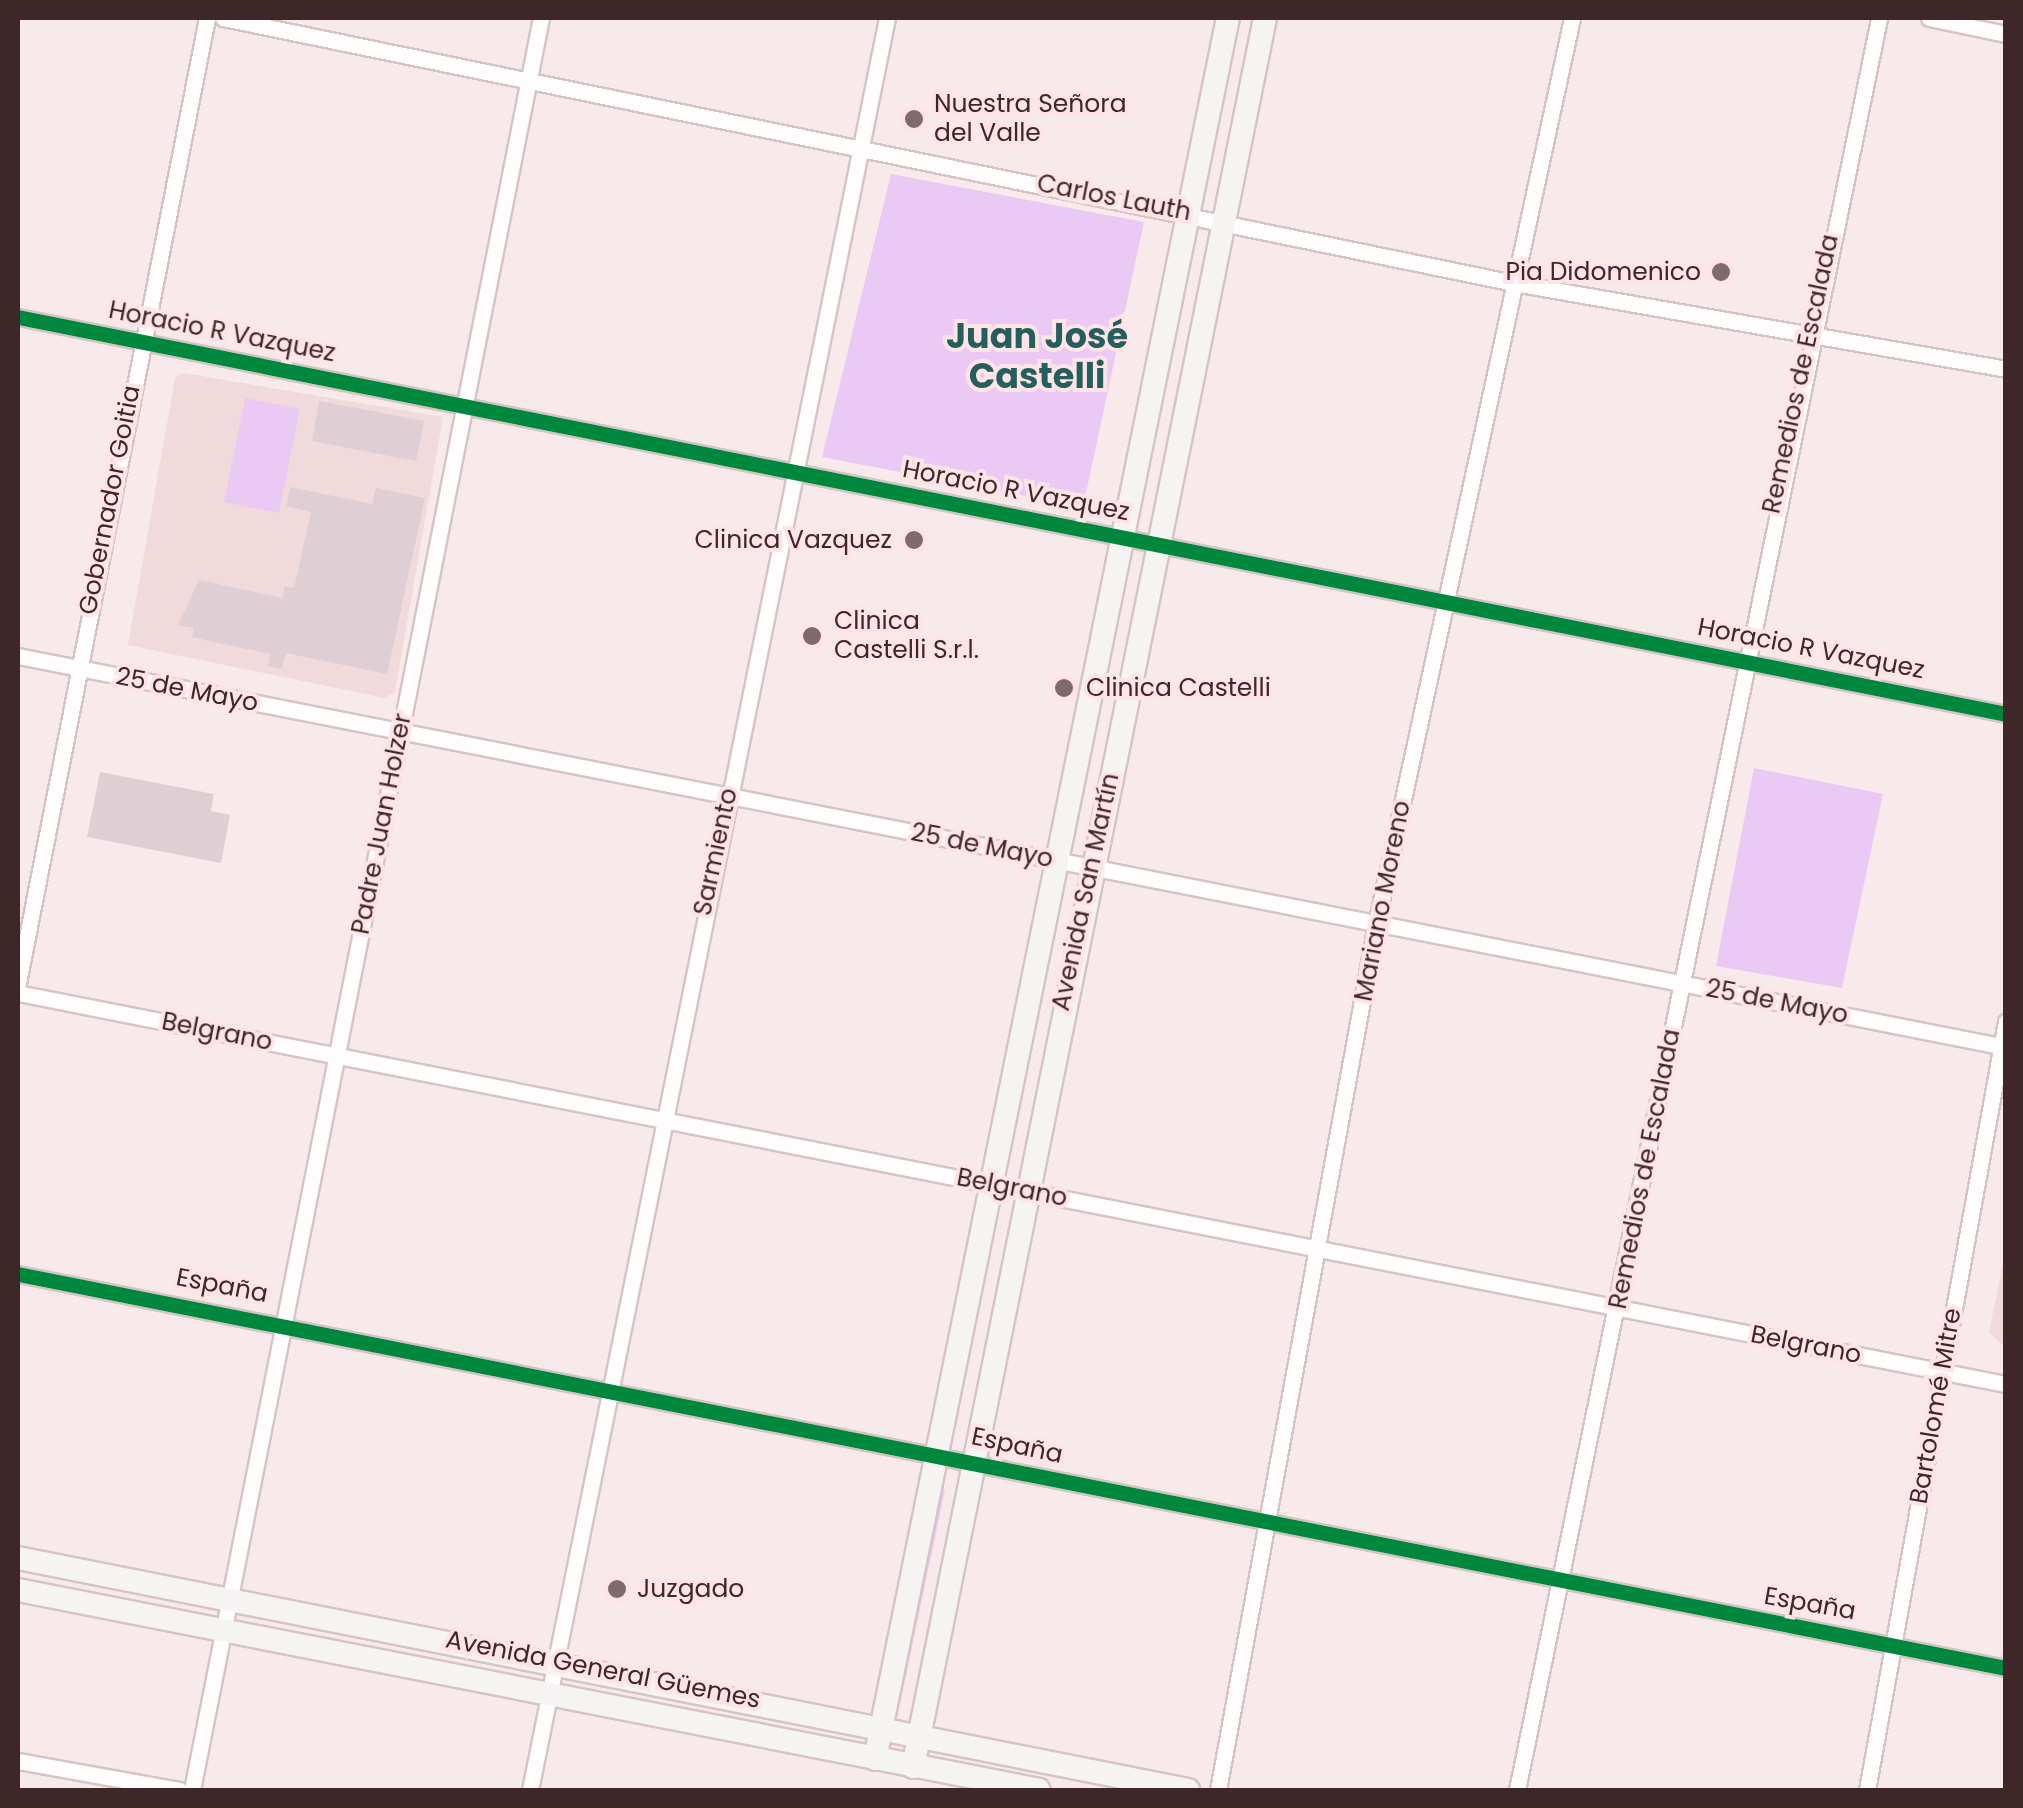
<!DOCTYPE html>
<meta charset="utf-8">
<style>
body{margin:0}
#map{position:relative;width:2023px;height:1808px;overflow:hidden;background:#f8eaeb;font-family:Poppins,sans-serif}
div>[style]{position:absolute}
[style*='--x']{left:calc(var(--x)*1px);top:calc(var(--y)*1px);width:calc(var(--w)*1px);rotate:calc(var(--a)*1deg)}
.built>*{inset:0;background:#f0dadb}
.green>*{inset:0;background:#eacaf4}
.building>*{inset:0;background:#dfced3}
.roads{filter:drop-shadow(2px 0 #d6c4c5) drop-shadow(-2px 0 #d6c4c5) drop-shadow(0 2px #d6c4c5) drop-shadow(0 -2px #d6c4c5)}
.minor>*{height:15px;margin:-7.5px;padding:0 7.5px;transform-origin:7.5px;border-radius:7.5px;background:#fefcfc}
.secondary>*{height:22px;margin:-11px;padding:0 11px;transform-origin:11px;border-radius:11px;background:#f5f4f2}
.cycleway>*{height:15px;margin:-7.5px;padding:0 7.5px;transform-origin:7.5px;border-radius:7.5px;background:#00873e}
.dots>*{width:28px;height:28px;translate:-50% -50%;box-sizing:border-box;border:5px solid #fee4e6;border-radius:50%}
span{translate:-50% -50%;white-space:nowrap;text-align:center;line-height:1.15;-webkit-text-stroke:8px #fee4e6;paint-order:stroke}
.poi-label{font-size:25px;color:#3e2629}
.left{translate:0 -50%;text-align:left}
.right{translate:-100% -50%;text-align:right}
.street-label{font-size:25px;color:#3e2629}
.district-label{font-size:35px;color:#255f5d;font-weight:700}
.frame{position:absolute;inset:0;border:20px solid #3e2629;pointer-events:none}
</style>
<div id="map">
<div class="built">
<i style="clip-path:polygon(184px 373px,443px 417px,395px 692px,385px 698px,128px 645px,175px 378px)"></i>
<i style="clip-path:polygon(2005px 1252px,2006px 1347px,2005px 1347px,1989px 1333px)"></i>
</div>
<div class="green">
<i style="clip-path:polygon(891px 174px,1144px 222px,1083px 507px,822px 457px)"></i>
<i style="clip-path:polygon(245px 398px,300px 409px,279px 513px,224px 502px)"></i>
<i style="clip-path:polygon(1754px 768px,1883px 794px,1842px 988px,1716px 966px)"></i>
<i style="clip-path:polygon(937px 1483px,945px 1490px,900px 1704px,894px 1702px)"></i>
</div>
<div class="building">
<i style="clip-path:polygon(319px 401px,424px 421px,416px 461px,312px 441px)"></i>
<i style="clip-path:polygon(290px 487px,372px 504px,376px 488px,425px 498px,387px 674px,286px 653px,282px 669px,268px 666px,270px 654px,192px 637px,194px 628px,178px 625px,199px 580px,282px 598px,285px 586px,294px 588px,311px 512px,286px 506px)"></i>
<i style="clip-path:polygon(100px 772px,214px 794px,211px 811px,230px 815px,221px 863px,87px 837px)"></i>
</div>
<div class="roads">
<div class="minor">
<i style="--x:223;--y:18;--w:1318;--a:11.6"></i>
<i style="--x:1514;--y:283;--w:499;--a:9.9"></i>
<i style="--x:1929;--y:18;--w:79;--a:11.7"></i>
<i style="--x:18;--y:317;--w:2027;--a:11.29"></i>
<i style="--x:18;--y:656;--w:2026;--a:11.13"></i>
<i style="--x:18;--y:983;--w:983;--a:-78.92"></i>
<i style="--x:18;--y:993;--w:2026;--a:11.13"></i>
<i style="--x:18;--y:1274;--w:2027;--a:11.21"></i>
<i style="--x:18;--y:1761;--w:164;--a:10.2"></i>
<i style="--x:192;--y:1790;--w:1806;--a:-78.86"></i>
<i style="--x:530;--y:1790;--w:1808;--a:-78.61"></i>
<i style="--x:1218;--y:1790;--w:880;--a:-79.66"></i>
<i style="--x:1376;--y:924;--w:927;--a:-77.79"></i>
<i style="--x:1517;--y:1790;--w:1809;--a:-78.45"></i>
<i style="--x:1867;--y:1790;--w:781;--a:-79.75"></i>
</div>
<div class="secondary">
<i style="--x:18;--y:1558;--w:1193;--a:11.22"></i>
<i style="--x:18;--y:1590;--w:1040;--a:11.08"></i>
<i style="--x:875;--y:1759;--w:1776;--a:-78.54"></i>
<i style="--x:913;--y:1767;--w:1784;--a:-78.62"></i>
</div>
</div>
<div class="cycleway">
<i style="--x:18;--y:317;--w:2027;--a:11.29"></i>
<i style="--x:18;--y:1274;--w:2027;--a:11.21"></i>
</div>
<div class="dots">
<i style="left:914px;top:119px;background:#7f6b6d"></i>
<i style="left:1721px;top:272px;background:#7f6b6d"></i>
<i style="left:914px;top:540px;background:#7f6b6d"></i>
<i style="left:812px;top:636px;background:#7f6b6d"></i>
<i style="left:1064px;top:688px;background:#7f6b6d"></i>
<i style="left:617px;top:1589px;background:#7f6b6d"></i>
</div>
<div class="poi-label">
<span class="left" style="left:934px;top:119px">Nuestra Señora<br>del Valle</span>
<span class="right" style="left:1701px;top:272px">Pia Didomenico</span>
<span class="right" style="left:892px;top:540px">Clinica Vazquez</span>
<span class="left" style="left:834px;top:636px">Clinica<br>Castelli S.r.l.</span>
<span class="left" style="left:1086px;top:688px">Clinica Castelli</span>
<span class="left" style="left:637px;top:1589px">Juzgado</span>
</div>
<div class="street-label">
<span style="left:1114px;top:198px;rotate:11deg">Carlos Lauth</span>
<span style="left:222px;top:332px;rotate:11deg">Horacio R Vazquez</span>
<span style="left:1801px;top:374px;rotate:-78deg">Remedios de Escalada</span>
<span style="left:1016px;top:491px;rotate:11deg">Horacio R Vazquez</span>
<span style="left:110px;top:500px;rotate:-79deg">Gobernador Goitia</span>
<span style="left:1811px;top:649px;rotate:11deg">Horacio R Vazquez</span>
<span style="left:187px;top:690px;rotate:11deg">25 de Mayo</span>
<span style="left:382px;top:824px;rotate:-79deg">Padre Juan Holzer</span>
<span style="left:982px;top:846px;rotate:11deg">25 de Mayo</span>
<span style="left:716px;top:852px;rotate:-78deg">Sarmiento</span>
<span style="left:1086px;top:892px;rotate:-78deg">Avenida San Martín</span>
<span style="left:1383px;top:901px;rotate:-79deg">Mariano Moreno</span>
<span style="left:1777px;top:1002px;rotate:11deg">25 de Mayo</span>
<span style="left:217px;top:1032px;rotate:11deg">Belgrano</span>
<span style="left:1645px;top:1169px;rotate:-79deg">Remedios de Escalada</span>
<span style="left:1012px;top:1188px;rotate:11deg">Belgrano</span>
<span style="left:222px;top:1286px;rotate:11deg">España</span>
<span style="left:1806px;top:1345px;rotate:11deg">Belgrano</span>
<span style="left:1936px;top:1406px;rotate:-80deg">Bartolomé Mitre</span>
<span style="left:1017px;top:1446px;rotate:12deg">España</span>
<span style="left:1810px;top:1604px;rotate:10deg">España</span>
<span style="left:603px;top:1670px;rotate:11deg">Avenida General Güemes</span>
</div>
<div class="district-label">
<span style="left:1037px;top:356px">Juan José<br>Castelli</span>
</div>
<div class="frame"></div>
</div>
